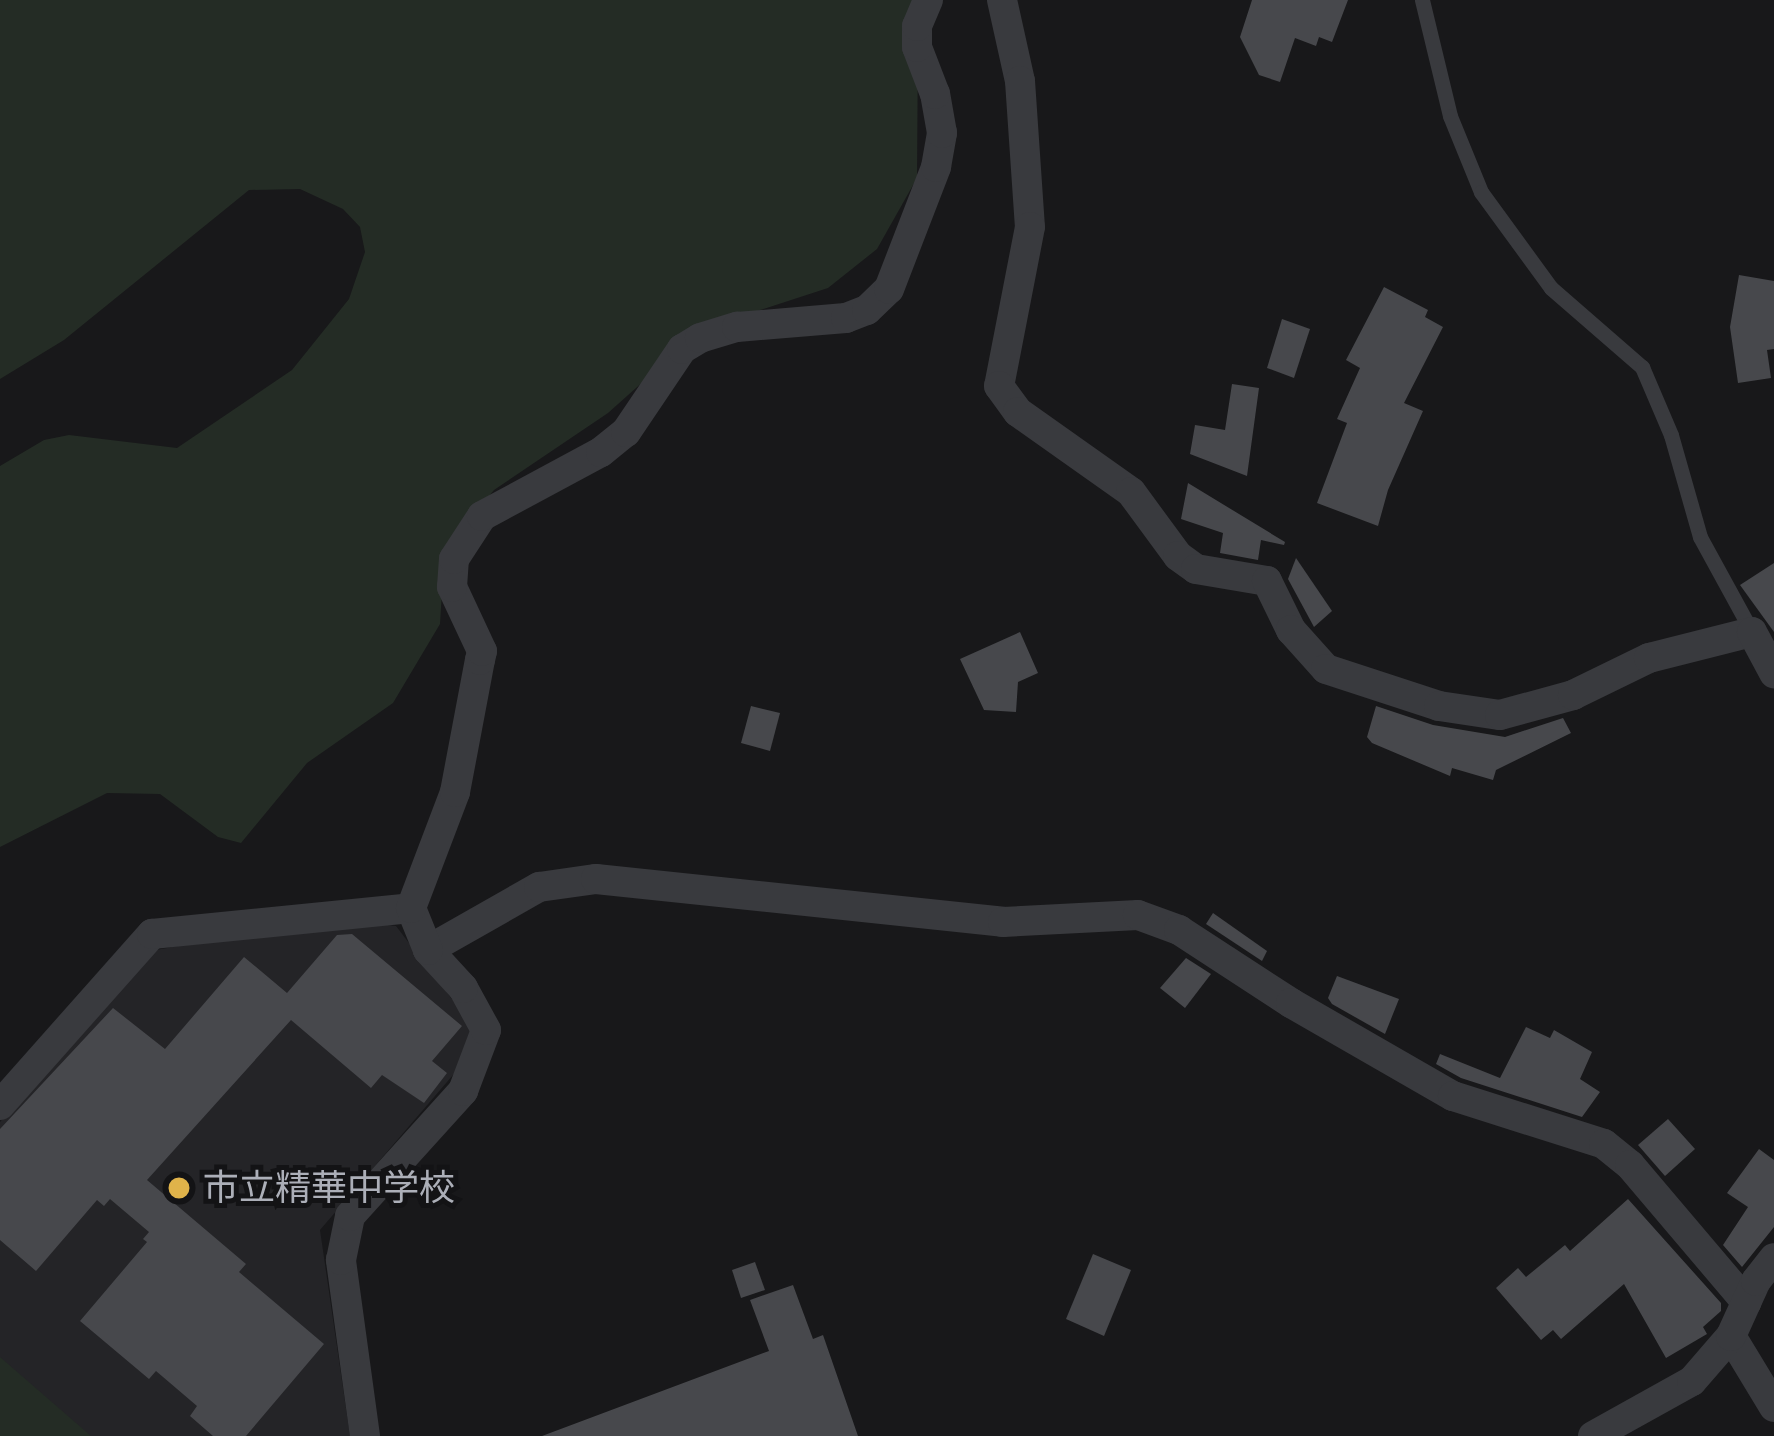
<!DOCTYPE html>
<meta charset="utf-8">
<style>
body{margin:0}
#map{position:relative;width:1774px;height:1436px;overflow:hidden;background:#18181a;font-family:Helvetica,"Noto Sans JP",sans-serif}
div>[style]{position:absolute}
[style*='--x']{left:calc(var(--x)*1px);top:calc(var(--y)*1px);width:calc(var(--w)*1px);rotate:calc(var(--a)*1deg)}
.built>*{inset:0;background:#242427}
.green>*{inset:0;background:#242c25}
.building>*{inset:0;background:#47484c}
.lane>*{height:15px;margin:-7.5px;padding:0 7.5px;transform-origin:7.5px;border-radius:7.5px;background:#393a3e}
.street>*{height:30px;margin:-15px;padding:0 15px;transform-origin:15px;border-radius:15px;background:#393a3e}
.dots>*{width:33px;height:33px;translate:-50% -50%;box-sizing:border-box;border:6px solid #131315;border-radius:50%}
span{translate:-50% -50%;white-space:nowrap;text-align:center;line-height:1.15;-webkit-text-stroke:10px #131315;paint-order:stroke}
.poi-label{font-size:36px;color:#acafb8}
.left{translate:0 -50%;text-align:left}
</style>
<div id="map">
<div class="built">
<i style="clip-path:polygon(330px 918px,396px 926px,475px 1029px,459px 1068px,320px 1230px,350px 1436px,0 1436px,0 1122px,156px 950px)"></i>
</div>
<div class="green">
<i style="clip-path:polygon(0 0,928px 0,918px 40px,917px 178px,877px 249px,828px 288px,702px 329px,608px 413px,494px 490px,462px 528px,443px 575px,440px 624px,393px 703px,307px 763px,241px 843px,218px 837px,160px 794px,107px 793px,0 847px,0 466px,44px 440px,69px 435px,177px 448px,292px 370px,349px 299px,365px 252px,360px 227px,343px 209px,300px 189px,249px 190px,64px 340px,0 379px)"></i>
<i style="clip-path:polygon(0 1357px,91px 1436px,0 1436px)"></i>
</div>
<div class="building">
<i style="clip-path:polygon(1252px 0,1348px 0,1332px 42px,1319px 37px,1316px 46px,1295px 38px,1280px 82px,1259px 75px,1240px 37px)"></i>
<i style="clip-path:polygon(1739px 275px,1774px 281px,1774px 349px,1767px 350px,1771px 378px,1738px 383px,1730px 327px)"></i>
<i style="clip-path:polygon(1384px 287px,1428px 310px,1425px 317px,1443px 327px,1404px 403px,1423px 411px,1388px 490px,1378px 526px,1317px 503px,1347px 423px,1337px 419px,1360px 368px,1346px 360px)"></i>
<i style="clip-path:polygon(1282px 319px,1310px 329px,1294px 378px,1267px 368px)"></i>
<i style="clip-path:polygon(1232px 384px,1259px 388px,1247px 476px,1190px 454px,1195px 425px,1225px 430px)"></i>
<i style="clip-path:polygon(1188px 483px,1285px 542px,1284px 545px,1261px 540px,1258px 560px,1220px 553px,1223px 533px,1181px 519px)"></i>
<i style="clip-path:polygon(1296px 558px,1332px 611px,1314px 627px,1288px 579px)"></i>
<i style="clip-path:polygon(1774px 563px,1774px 632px,1740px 585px)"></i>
<i style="clip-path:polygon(1020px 632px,1038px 673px,1018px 682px,1016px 712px,984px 710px,960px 659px)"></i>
<i style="clip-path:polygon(751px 706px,780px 713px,770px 751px,741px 743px)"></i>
<i style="clip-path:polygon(1376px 706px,1433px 725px,1505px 737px,1563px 718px,1571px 733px,1496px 770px,1493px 780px,1452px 768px,1450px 776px,1372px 743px,1367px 737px)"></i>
<i style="clip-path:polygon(1213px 913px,1267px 951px,1262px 961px,1206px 924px)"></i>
<i style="clip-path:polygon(352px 934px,462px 1026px,432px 1061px,447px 1073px,424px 1103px,382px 1075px,371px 1088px,291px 1020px,147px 1180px,246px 1264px,239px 1272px,324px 1344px,246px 1436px,213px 1436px,190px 1416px,197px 1406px,156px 1371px,149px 1379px,80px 1321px,147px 1242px,143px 1239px,149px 1232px,110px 1199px,104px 1206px,97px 1200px,36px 1271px,0 1240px,0 1129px,113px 1008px,165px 1049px,244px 957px,287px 993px,337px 935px)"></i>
<i style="clip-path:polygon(1186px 958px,1211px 974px,1185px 1008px,1160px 988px)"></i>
<i style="clip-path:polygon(1337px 976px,1399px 999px,1385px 1034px,1332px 1004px,1328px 998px)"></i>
<i style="clip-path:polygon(1526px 1027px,1550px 1038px,1554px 1030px,1592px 1052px,1580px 1079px,1600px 1092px,1582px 1117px,1461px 1078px,1436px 1064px,1440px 1054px,1500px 1078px)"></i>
<i style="clip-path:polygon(1668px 1119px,1695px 1149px,1665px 1176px,1638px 1145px)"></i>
<i style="clip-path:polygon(1759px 1149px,1774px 1160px,1774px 1227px,1742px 1267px,1723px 1245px,1748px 1207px,1727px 1193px)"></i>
<i style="clip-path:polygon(1628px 1199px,1721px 1303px,1721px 1311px,1703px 1327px,1707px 1334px,1666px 1358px,1624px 1284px,1561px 1339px,1553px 1330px,1541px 1340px,1496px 1288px,1518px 1268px,1526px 1277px,1565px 1245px,1570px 1251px)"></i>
<i style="clip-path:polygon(1093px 1254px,1131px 1270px,1104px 1336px,1066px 1319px)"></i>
<i style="clip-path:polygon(755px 1262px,765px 1290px,741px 1298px,732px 1270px)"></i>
<i style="clip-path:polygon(793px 1285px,813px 1339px,823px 1335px,858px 1436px,542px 1436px,769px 1351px,750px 1300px)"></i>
</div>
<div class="lane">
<i style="--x:1422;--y:0;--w:119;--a:76.4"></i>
<i style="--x:1450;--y:116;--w:82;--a:67.8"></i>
<i style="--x:1481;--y:192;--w:119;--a:53.9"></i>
<i style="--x:1551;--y:288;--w:121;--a:41"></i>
<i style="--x:1642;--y:367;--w:74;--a:66.9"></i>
<i style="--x:1671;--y:435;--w:106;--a:74.1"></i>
<i style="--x:1700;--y:537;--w:108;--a:61.3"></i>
</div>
<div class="street">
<i style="--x:1002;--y:0;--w:83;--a:77.5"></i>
<i style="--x:1020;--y:81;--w:146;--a:86.1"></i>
<i style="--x:1030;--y:227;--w:162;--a:101"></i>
<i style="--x:999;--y:386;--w:32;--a:54"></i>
<i style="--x:1018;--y:412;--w:138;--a:35.3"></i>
<i style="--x:1131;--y:492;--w:79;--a:53.7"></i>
<i style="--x:1178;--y:556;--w:22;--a:36"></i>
<i style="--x:1196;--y:569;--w:72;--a:9.6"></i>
<i style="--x:1267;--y:581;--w:55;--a:63.9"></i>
<i style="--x:1291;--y:630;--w:52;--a:48.1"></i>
<i style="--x:1326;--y:669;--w:119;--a:18.1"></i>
<i style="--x:1439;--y:706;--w:62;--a:8.4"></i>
<i style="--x:1500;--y:715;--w:76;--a:-15.3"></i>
<i style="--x:1573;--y:695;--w:85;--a:-26"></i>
<i style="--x:1649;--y:658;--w:106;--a:-14.2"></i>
<i style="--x:1752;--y:632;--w:47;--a:61.8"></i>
<i style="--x:428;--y:950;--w:128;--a:-29.6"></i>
<i style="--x:539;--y:887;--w:58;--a:-8"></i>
<i style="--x:596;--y:879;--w:409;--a:6"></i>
<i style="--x:1003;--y:922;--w:135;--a:-3"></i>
<i style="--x:1138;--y:915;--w:44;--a:20.1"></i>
<i style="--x:1179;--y:930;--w:134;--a:33.1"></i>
<i style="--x:1291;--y:1003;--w:187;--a:29.9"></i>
<i style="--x:1453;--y:1096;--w:158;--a:17.6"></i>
<i style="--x:1604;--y:1144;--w:33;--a:39"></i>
<i style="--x:1630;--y:1165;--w:180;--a:49.7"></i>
<i style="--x:0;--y:1105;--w:229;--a:-48.4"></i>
<i style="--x:152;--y:934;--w:260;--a:-5.7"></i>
<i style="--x:1731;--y:1336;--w:83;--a:58.8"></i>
<i style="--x:365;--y:1436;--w:178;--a:-97.8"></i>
<i style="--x:341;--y:1260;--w:45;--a:-78.4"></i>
<i style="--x:350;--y:1216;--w:169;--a:-47.9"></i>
<i style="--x:463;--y:1091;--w:65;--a:-69.3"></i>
<i style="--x:486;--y:1030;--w:48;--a:-118.7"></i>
<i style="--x:463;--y:988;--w:52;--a:-132.6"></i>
<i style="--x:428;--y:950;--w:45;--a:-112"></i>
<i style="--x:411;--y:908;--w:124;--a:-69.2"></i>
<i style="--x:455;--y:792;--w:134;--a:-79.3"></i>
<i style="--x:480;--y:660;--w:9;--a:-77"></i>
<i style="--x:482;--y:651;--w:71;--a:-115.1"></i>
<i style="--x:452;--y:587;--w:28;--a:-86"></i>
<i style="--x:454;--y:559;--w:51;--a:-56.9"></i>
<i style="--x:482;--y:516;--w:135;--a:-28.3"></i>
<i style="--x:601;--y:452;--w:32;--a:-39"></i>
<i style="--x:626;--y:432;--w:100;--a:-56"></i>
<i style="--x:682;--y:349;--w:21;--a:-31"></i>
<i style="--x:700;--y:338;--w:39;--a:-17"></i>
<i style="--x:737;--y:327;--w:109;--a:-4.7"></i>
<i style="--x:846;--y:318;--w:22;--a:-21"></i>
<i style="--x:867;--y:310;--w:30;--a:-44"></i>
<i style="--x:889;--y:289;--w:131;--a:-68.9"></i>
<i style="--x:936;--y:167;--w:35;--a:-80"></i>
<i style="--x:942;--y:133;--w:40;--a:-100"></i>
<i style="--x:935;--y:94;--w:50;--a:-111"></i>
<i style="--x:917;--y:47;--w:21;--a:-90"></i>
<i style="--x:917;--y:26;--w:28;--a:-67"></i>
<i style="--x:1593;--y:1436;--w:113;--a:-29.1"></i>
<i style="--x:1692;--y:1381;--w:60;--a:-49.1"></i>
<i style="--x:1731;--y:1336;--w:60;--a:-65.6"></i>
<i style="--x:1756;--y:1281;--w:29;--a:-52"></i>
</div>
<div class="dots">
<i style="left:179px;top:1188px;background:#e0b34a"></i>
</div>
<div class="poi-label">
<span class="left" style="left:203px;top:1188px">市立精華中学校</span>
</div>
</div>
